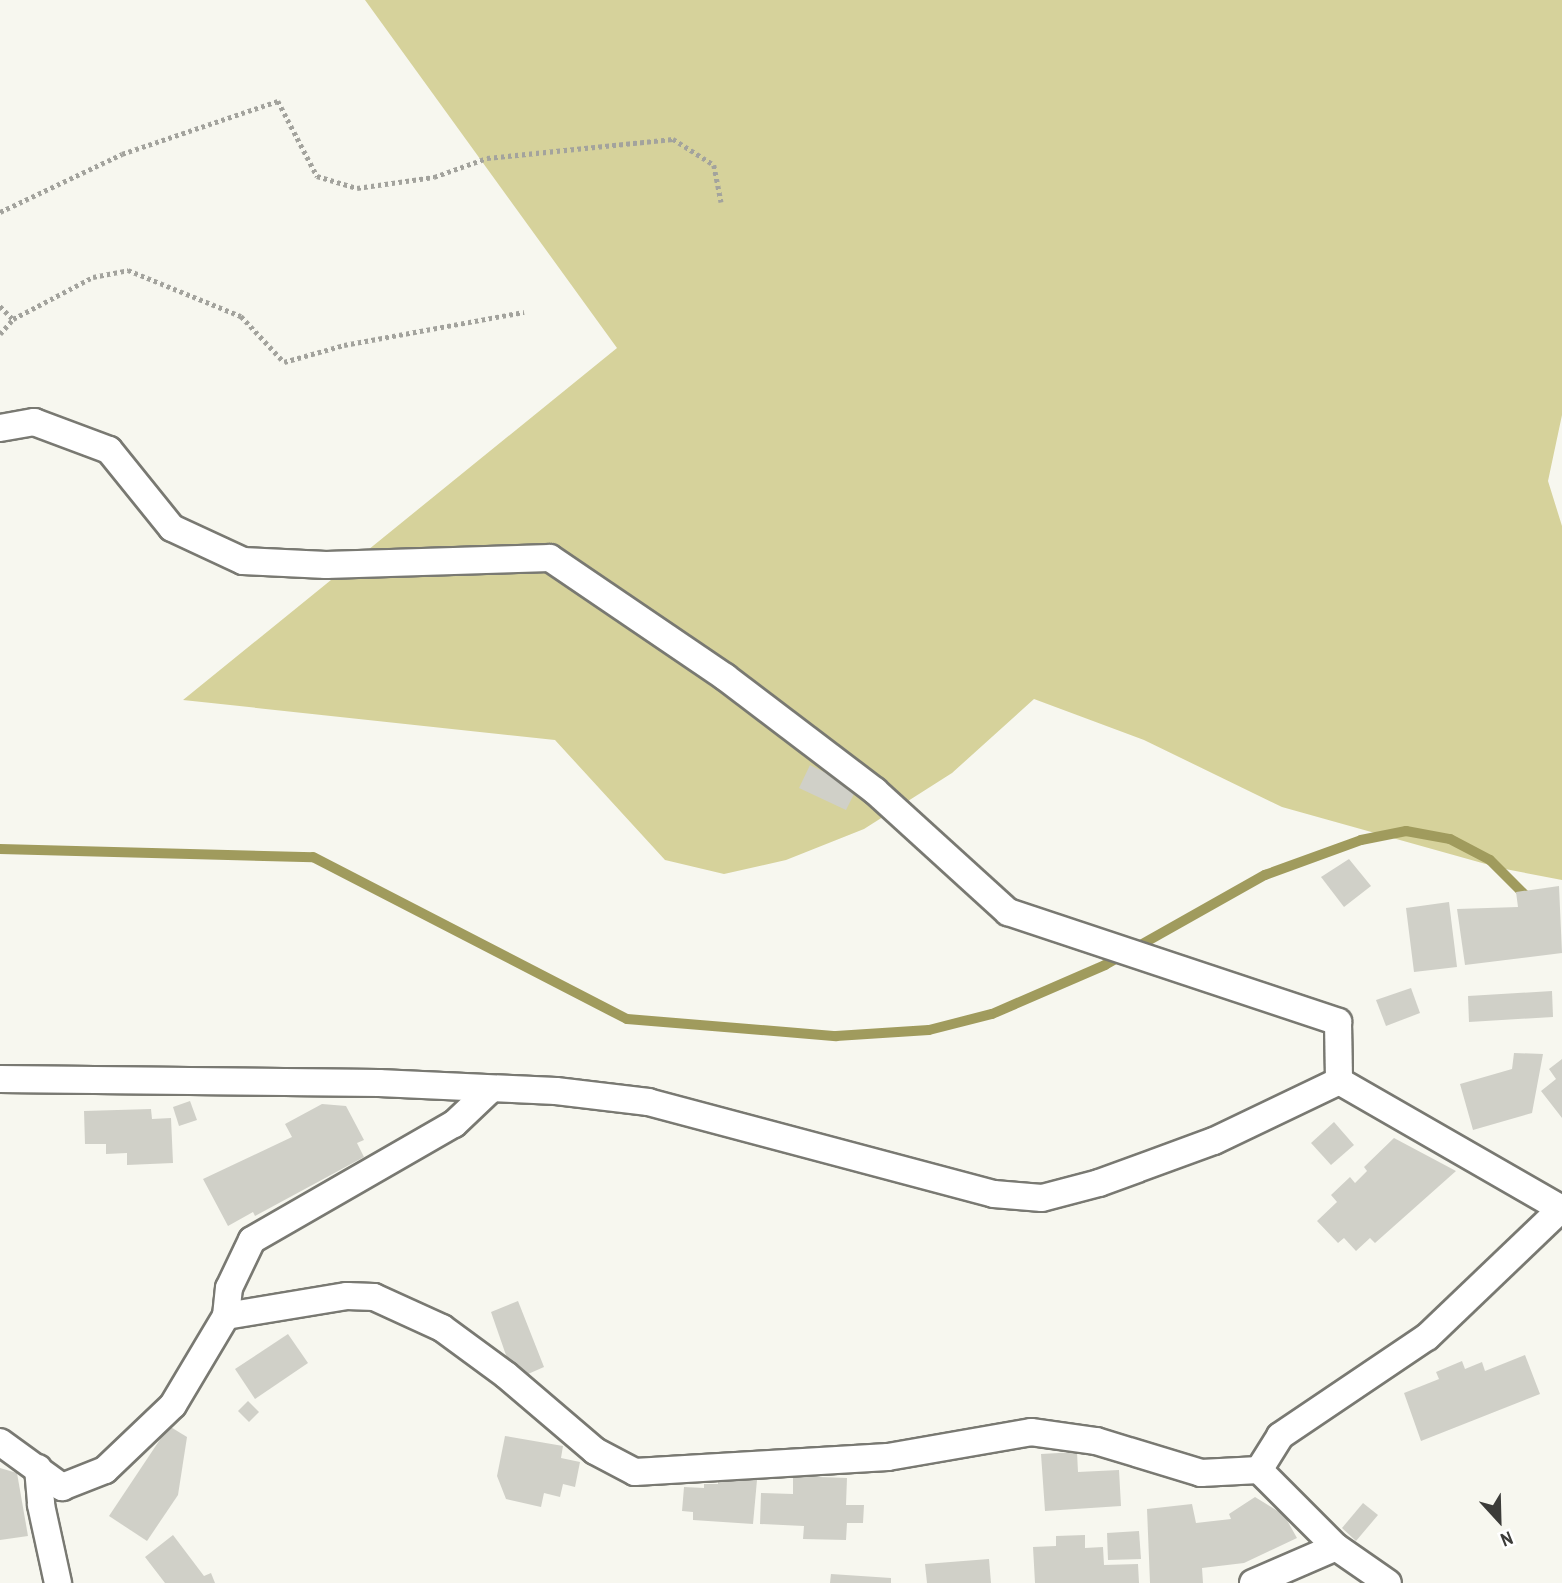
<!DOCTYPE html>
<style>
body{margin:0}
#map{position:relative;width:1562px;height:1583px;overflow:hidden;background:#f7f7ef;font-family:"Archivo Narrow",sans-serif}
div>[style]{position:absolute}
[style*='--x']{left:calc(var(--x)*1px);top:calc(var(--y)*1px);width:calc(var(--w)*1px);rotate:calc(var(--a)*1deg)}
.green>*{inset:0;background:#d6d29b}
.stream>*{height:10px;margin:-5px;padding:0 5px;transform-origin:5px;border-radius:5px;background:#a09b5d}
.building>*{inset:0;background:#d0d0c8}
.path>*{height:4.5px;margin-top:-2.25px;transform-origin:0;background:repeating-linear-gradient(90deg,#a3a39d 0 3.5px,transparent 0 7px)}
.roads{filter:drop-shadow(2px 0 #797972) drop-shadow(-2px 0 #797972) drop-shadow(0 2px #797972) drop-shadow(0 -2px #797972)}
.minor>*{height:26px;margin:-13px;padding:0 13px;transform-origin:13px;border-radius:13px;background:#fff}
span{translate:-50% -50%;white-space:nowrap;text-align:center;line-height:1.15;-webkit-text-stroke:5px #fff;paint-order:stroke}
.north{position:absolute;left:1464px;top:1485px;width:70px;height:70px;-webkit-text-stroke:5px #fff;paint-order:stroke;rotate:158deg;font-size:19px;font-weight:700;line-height:28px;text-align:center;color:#3c3c39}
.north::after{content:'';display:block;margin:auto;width:24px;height:32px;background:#3c3c39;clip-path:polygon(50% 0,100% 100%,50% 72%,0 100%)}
</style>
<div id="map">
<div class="green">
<i style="clip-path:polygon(365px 0,1562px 0,1562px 415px,1548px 481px,1562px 526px,1562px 880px,1500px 868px,1282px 807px,1144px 740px,1034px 699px,952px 773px,864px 829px,786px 860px,724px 874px,665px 860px,555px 740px,183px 700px,617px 348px)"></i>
</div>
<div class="stream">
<i style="--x:0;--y:849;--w:313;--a:1.5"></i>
<i style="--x:313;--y:857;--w:353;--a:27.3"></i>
<i style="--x:627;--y:1019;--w:210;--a:4.7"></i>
<i style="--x:836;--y:1036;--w:93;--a:-3.7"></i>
<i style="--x:929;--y:1030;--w:65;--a:-14.3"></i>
<i style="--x:992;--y:1014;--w:123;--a:-23.4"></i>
<i style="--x:1105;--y:965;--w:184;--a:-29.4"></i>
<i style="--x:1265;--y:875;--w:102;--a:-20"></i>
<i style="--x:1361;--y:840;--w:46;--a:-11.3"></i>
<i style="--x:1406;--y:831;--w:45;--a:10.3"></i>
<i style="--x:1450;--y:839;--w:45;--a:27.7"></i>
<i style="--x:1490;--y:860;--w:57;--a:45"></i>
</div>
<div class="building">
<i style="clip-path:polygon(810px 765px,857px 788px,846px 810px,799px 788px)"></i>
<i style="clip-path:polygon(1349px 859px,1371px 886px,1344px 907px,1321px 877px)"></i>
<i style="clip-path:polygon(1559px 886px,1562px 953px,1465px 965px,1457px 909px,1518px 907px,1516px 892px)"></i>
<i style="clip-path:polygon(1449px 902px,1457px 967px,1414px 972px,1406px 908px)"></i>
<i style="clip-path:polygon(1411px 988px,1420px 1013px,1386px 1026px,1376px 1000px)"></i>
<i style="clip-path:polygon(1552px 991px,1553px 1017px,1469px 1022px,1468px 996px)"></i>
<i style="clip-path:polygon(1514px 1053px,1543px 1054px,1532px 1113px,1473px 1130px,1460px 1084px,1512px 1069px)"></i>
<i style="clip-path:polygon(1562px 1059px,1562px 1118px,1541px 1091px,1556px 1079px,1549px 1069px)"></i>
<i style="clip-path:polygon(190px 1101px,197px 1120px,179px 1126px,173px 1107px)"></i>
<i style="clip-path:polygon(322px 1104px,346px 1106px,364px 1140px,357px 1143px,364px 1157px,255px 1216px,253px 1212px,228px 1226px,203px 1179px,292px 1137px,285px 1124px)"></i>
<i style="clip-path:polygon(151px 1109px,152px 1119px,171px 1118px,173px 1163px,127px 1165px,127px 1153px,106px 1154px,106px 1144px,85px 1144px,84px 1111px)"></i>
<i style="clip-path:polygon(1334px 1122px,1354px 1145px,1331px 1165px,1311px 1143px)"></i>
<i style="clip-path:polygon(1394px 1138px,1456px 1171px,1375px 1243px,1370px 1238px,1356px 1251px,1344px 1238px,1338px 1243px,1317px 1221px,1337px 1202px,1331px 1195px,1350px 1177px,1355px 1183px,1367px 1171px,1364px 1167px)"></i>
<i style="clip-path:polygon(518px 1301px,544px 1367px,528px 1374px,507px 1358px,491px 1312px)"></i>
<i style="clip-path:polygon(288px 1334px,308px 1363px,255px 1399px,235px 1369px)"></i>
<i style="clip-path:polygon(1525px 1355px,1540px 1394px,1421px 1441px,1404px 1393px,1439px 1379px,1436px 1372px,1462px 1361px,1465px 1369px,1482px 1362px,1485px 1371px)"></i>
<i style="clip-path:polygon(248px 1401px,259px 1412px,249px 1422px,238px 1411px)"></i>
<i style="clip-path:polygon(169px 1426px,187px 1437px,178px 1495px,147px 1541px,109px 1516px)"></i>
<i style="clip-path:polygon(505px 1436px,563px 1446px,561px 1458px,580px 1462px,575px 1487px,563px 1484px,560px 1497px,544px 1493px,541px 1507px,506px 1499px,497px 1476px)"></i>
<i style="clip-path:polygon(1077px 1452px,1078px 1472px,1119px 1470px,1121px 1506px,1045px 1511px,1041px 1454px)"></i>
<i style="clip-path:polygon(0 1468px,17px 1473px,28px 1536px,0 1540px)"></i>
<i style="clip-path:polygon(793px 1476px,847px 1478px,846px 1505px,864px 1505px,863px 1523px,847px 1523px,846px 1540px,803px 1539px,804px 1526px,760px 1524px,761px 1493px,793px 1494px)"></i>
<i style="clip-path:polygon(718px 1478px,757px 1480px,753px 1524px,693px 1520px,693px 1512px,682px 1511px,684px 1487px,704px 1488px,704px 1484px,718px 1484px)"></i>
<i style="clip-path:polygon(1255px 1497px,1284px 1515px,1297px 1538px,1244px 1563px,1202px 1568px,1203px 1583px,1150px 1583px,1147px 1509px,1192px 1504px,1196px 1523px,1231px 1519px,1229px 1514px)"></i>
<i style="clip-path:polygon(1363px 1503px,1378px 1515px,1356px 1541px,1342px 1528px)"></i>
<i style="clip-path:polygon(1139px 1531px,1141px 1559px,1108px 1560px,1107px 1533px)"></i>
<i style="clip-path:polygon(173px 1535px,204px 1576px,211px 1573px,215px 1583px,165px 1583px,145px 1557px)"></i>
<i style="clip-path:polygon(1085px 1535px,1085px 1548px,1103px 1547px,1104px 1565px,1138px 1564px,1139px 1583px,1035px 1583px,1033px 1547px,1056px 1546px,1056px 1536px)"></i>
<i style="clip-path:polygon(989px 1559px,991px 1583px,927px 1583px,925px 1564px)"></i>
<i style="clip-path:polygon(831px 1574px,891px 1578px,891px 1583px,830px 1583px)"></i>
</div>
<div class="path">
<i style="--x:0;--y:212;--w:135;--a:-25.4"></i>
<i style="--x:122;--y:154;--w:165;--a:-18.8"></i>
<i style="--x:278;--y:101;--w:85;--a:62.5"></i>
<i style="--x:317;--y:176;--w:42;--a:16.7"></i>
<i style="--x:357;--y:188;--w:78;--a:-8.1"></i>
<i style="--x:434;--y:177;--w:56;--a:-19.7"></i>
<i style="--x:487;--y:158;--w:187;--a:-5.8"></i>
<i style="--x:673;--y:139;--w:49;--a:32.4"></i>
<i style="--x:714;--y:165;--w:38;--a:79"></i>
<i style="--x:0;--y:306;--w:18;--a:45"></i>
<i style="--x:13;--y:319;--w:90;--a:-27.7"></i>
<i style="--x:93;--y:277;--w:36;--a:-11"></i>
<i style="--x:128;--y:270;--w:122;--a:22.2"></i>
<i style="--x:241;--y:316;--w:63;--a:46.9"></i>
<i style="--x:284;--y:362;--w:62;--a:-15.8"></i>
<i style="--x:344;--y:345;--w:183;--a:-10.4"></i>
<i style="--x:0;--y:334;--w:20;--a:-49"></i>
</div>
<div class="roads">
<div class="minor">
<i style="--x:0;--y:428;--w:35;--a:-10"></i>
<i style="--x:34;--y:422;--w:80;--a:20.5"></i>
<i style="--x:109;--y:450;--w:100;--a:51.1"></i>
<i style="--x:172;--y:528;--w:78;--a:24.9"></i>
<i style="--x:243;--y:561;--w:83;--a:2.8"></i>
<i style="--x:326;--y:565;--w:224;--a:-1.8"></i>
<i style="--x:550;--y:558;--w:212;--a:34.2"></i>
<i style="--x:725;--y:677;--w:188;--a:37.2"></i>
<i style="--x:875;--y:791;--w:180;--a:42.3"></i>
<i style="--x:1008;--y:912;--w:348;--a:18.4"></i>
<i style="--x:1338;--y:1022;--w:59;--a:89"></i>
<i style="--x:0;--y:1079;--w:379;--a:0.6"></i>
<i style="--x:379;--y:1083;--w:177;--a:2.6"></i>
<i style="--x:556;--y:1091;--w:93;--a:6.8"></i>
<i style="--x:648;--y:1102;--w:358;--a:14.9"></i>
<i style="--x:994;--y:1194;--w:48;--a:4.8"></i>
<i style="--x:1042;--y:1198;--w:59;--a:-14.7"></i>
<i style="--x:1099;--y:1183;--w:122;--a:-20.1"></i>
<i style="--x:1214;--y:1141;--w:139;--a:-25.6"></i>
<i style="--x:1339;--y:1081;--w:257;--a:29.9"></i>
<i style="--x:226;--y:1316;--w:123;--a:-9.4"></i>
<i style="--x:347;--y:1296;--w:27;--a:2"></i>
<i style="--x:374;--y:1297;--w:75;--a:24.5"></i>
<i style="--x:442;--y:1328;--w:79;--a:36.3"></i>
<i style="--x:506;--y:1375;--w:117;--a:40.5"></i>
<i style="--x:595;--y:1451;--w:45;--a:27.7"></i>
<i style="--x:635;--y:1472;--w:253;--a:-3.4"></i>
<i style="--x:888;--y:1457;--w:145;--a:-9.9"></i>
<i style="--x:1031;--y:1432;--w:66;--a:7.9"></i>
<i style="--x:1096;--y:1441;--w:110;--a:16.9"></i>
<i style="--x:1201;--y:1473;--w:58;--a:-3"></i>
<i style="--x:1259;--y:1470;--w:109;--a:45"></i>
<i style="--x:1336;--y:1547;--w:63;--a:34.7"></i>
<i style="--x:0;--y:1442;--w:77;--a:36"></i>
<i style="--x:62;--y:1487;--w:46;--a:-21.6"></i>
<i style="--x:105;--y:1470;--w:94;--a:-43.7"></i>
<i style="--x:173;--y:1405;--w:104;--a:-59.2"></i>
<i style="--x:226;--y:1316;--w:28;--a:-84"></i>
<i style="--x:229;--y:1288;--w:53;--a:-64.4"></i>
<i style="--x:252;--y:1240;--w:233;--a:-29.9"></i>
<i style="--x:454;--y:1124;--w:50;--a:-43.4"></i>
<i style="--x:38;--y:1468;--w:37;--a:85"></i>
<i style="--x:41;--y:1505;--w:80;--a:77.7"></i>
<i style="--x:1259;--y:1470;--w:40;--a:-58"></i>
<i style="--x:1280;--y:1436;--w:177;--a:-34"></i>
<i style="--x:1427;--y:1337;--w:185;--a:-43.7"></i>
<i style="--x:1253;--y:1583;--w:90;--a:-23.4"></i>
</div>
</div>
<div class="north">N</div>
</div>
